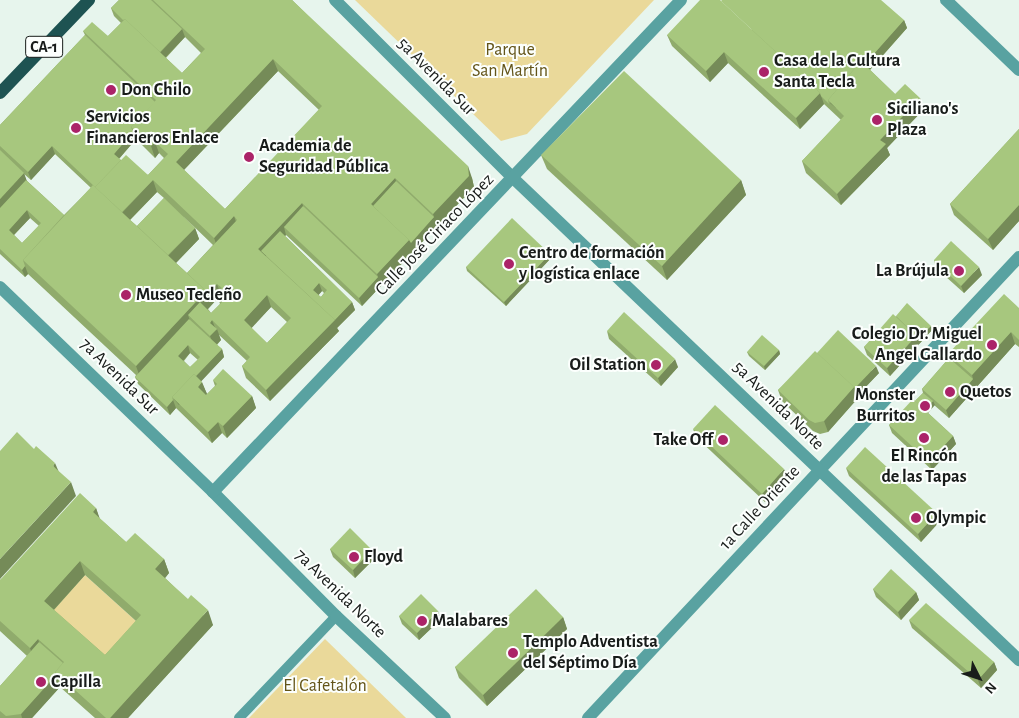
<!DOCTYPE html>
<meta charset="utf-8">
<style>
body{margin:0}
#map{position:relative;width:1019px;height:718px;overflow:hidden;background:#e7f5ed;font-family:"Alegreya Sans",sans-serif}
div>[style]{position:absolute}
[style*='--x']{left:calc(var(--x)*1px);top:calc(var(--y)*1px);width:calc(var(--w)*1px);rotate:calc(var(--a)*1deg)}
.green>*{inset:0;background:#ead99a}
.service>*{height:10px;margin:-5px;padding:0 5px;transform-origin:5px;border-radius:5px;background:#59a2a1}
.minor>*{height:12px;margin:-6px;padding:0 6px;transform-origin:6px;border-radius:6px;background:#59a2a1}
.tertiary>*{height:12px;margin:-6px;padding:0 6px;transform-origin:6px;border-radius:6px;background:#59a2a1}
.primary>*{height:12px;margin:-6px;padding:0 6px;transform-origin:6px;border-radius:6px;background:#1e5352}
.wall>*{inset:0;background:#90ab6c}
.shaded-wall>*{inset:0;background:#758b58}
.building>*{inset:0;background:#a7c77e}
.dots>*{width:14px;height:14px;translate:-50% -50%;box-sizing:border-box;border:2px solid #fcfffd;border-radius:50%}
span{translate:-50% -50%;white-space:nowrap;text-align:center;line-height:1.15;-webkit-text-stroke:4px #fcfffd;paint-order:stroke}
.shield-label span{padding:1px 4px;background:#fcfffd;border:1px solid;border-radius:4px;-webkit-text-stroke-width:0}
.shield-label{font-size:16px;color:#181c1a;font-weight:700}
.park-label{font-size:18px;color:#635418}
.poi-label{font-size:18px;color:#181c1a;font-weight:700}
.left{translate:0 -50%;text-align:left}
.right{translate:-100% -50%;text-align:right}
.street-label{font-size:18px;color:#181c1a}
.north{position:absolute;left:954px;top:653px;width:50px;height:50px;-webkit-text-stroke:4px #fcfffd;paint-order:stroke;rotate:131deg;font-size:14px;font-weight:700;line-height:20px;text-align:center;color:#181c1a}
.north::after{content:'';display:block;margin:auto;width:18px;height:22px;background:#181c1a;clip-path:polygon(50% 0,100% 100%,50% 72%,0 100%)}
</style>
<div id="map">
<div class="green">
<i style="clip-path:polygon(355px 0,654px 0,527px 134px,501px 141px)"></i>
<i style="clip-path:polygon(85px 575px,146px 630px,110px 669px,49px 615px)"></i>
<i style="clip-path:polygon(325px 639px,406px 718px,249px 718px)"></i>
</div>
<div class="service">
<i style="--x:239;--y:718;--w:141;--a:-46.4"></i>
</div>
<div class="minor">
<i style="--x:946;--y:0;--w:101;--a:43.8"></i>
<i style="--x:588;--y:718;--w:631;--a:-46.93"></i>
</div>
<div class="tertiary">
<i style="--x:335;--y:0;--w:252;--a:45"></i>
<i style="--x:513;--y:178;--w:699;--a:43.61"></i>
<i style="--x:0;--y:287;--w:296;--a:43.9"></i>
<i style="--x:213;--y:492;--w:175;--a:45.2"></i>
<i style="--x:336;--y:616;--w:149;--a:43.1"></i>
<i style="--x:213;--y:492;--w:679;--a:-46.43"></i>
</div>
<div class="primary">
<i style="--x:0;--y:93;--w:129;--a:-46.3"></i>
</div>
<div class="wall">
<i style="clip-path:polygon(evenodd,119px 0,292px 0,472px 178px,474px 187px,362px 306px,286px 235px,285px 236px,352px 302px,355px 310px,337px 328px,339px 331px,270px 401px,246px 378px,242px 366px,247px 361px,218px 334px,221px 340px,217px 345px,222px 349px,224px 357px,201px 381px,207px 394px,206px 395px,215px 386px,213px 380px,252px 396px,256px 408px,227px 438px,222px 433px,212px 443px,176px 408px,170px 415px,138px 384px,135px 377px,136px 375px,28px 274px,25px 277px,0 254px,0 125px,85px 35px,83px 31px,108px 36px,121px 23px,114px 16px,111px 8px,119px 0,185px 37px,201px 53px,182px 73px,166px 58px,185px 37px,119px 0,278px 71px,319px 110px,225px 209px,184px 170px,278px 71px,119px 0,136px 139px,155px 158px,159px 153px,164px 158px,148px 175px,119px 159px,136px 139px,119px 0,55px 154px,91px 188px,64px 215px,26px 180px,24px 174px,31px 180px,55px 154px,119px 0,157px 192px,164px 198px,137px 226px,130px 220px,157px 192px,119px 0,183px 216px,213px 245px,187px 273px,176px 263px,199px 239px,195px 228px,183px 216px,119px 0,30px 218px,39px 226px,22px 243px,14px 235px,30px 218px,119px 0,322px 291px,324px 293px,321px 297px,318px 295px,322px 291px,119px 0,218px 298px,220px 304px,211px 313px,208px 309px,218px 298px,119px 0,271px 307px,287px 322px,267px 343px,251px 328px,271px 307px,119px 0,190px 353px,198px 360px,190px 367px,184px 361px,190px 353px)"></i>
<i style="clip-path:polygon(904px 20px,907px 28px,870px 70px,895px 94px,924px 109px,887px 148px,890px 155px,841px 205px,806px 173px,802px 161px,841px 120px,824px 104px,800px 129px,728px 63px,710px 82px,672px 46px,667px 35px)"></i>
<i style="clip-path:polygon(1019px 129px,1019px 221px,993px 250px,954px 215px,950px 204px)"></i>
<i style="clip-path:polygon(541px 155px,741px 180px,746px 195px,667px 280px,547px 169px)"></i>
<i style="clip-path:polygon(551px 258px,506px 306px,467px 271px,466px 267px)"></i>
<i style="clip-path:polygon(934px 260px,982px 275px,964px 293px,936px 268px)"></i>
<i style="clip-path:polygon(1019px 308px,1019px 347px,1015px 344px,949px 418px,934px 405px,928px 413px,953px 436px,956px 444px,932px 470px,892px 433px,889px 425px,915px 401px,923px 393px,922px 389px,949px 358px,948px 354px)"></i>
<i style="clip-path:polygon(896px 316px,932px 330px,890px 376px,867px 355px,864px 347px)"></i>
<i style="clip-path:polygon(607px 331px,678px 367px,661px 386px,609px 339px)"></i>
<i style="clip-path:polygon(779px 350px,780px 354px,765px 370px,749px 356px,747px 352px)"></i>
<i style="clip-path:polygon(817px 353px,879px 373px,857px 396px,857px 395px,858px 398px,828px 432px,820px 434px,813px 431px,782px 401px,778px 390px)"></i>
<i style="clip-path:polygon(693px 429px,787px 476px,765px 502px,696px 437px)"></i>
<i style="clip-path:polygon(846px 468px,937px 513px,940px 521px,921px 542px,849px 476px)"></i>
<i style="clip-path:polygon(evenodd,96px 508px,99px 518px,126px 542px,164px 559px,169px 573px,165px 578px,213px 625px,128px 718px,95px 718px,60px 687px,32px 718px,0 718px,0 686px,27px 656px,0 631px,0 580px,96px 508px,85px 575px,136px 621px,105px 655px,54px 610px,85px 575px)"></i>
<i style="clip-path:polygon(330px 549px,372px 550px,375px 558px,355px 578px,333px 557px)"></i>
<i style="clip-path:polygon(873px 589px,916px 592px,919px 600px,901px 620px,876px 597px)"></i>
<i style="clip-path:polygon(399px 616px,441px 619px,419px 640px,402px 624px)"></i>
<i style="clip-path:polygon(563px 617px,567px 629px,487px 706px,459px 678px,455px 667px)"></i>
<i style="clip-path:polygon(909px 620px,994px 662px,997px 670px,981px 688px,912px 628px)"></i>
</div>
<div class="shaded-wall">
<i style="clip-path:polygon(904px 20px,907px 28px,836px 108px,830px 103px)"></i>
<i style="clip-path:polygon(182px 29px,185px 37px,162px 61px,159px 54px)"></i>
<i style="clip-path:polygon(724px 52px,728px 63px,710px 82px,706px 71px)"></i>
<i style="clip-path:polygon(273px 59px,278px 71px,180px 174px,176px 162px)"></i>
<i style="clip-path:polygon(820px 93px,824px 104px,800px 129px,796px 118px)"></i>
<i style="clip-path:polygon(920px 98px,924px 109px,887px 148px,890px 155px,841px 205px,837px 194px,880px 140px)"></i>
<i style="clip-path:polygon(133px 132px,136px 139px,117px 161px,114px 154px)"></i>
<i style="clip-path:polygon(155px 142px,159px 153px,155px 158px,151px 146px)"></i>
<i style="clip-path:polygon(52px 146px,55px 154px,31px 180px,28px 172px)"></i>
<i style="clip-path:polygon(468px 166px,472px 178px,474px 187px,362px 306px,359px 298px,378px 277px,377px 274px,409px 240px,434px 217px,433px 214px)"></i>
<i style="clip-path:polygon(24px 173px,29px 187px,0 219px,0 199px)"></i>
<i style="clip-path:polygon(395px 178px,399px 189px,378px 212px,371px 204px)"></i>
<i style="clip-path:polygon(153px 180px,157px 192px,125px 225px,121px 214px)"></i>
<i style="clip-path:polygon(741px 180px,746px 195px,667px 280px,662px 266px)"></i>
<i style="clip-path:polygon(302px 203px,306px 214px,284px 227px,286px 235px,265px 257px,258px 249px)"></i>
<i style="clip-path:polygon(1019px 205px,1019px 221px,993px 250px,988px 239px)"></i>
<i style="clip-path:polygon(27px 210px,30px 218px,11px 238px,9px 230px)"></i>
<i style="clip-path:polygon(234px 216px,238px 228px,218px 249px,214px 238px)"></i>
<i style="clip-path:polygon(195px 228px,199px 239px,171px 268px,167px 257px)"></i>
<i style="clip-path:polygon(550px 254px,551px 258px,506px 306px,504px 302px)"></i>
<i style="clip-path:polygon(25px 266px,28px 274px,25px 277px,22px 270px)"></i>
<i style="clip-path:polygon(979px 267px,982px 275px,964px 293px,961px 286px)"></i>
<i style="clip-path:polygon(319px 283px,322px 291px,316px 298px,313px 290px)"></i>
<i style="clip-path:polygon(217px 284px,221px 295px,216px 294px,218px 298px,196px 322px,188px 315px,192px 326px,141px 380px,136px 366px,206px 291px)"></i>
<i style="clip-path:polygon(267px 295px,271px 307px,248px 332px,244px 320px)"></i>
<i style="clip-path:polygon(352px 302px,355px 310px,337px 328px,339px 331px,270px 401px,266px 390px)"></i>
<i style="clip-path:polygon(212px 320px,216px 330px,217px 329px,221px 340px,214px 347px,210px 336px,210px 323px)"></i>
<i style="clip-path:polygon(931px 326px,932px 330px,890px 376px,887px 368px,916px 336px)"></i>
<i style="clip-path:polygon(1011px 332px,1015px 344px,949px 418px,946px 410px,973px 379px,972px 375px)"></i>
<i style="clip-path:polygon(188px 345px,190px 353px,181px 363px,178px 356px)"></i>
<i style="clip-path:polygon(222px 349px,224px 357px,179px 405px,174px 399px)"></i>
<i style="clip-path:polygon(779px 350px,780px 354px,765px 370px,764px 366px)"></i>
<i style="clip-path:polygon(675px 359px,678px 367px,661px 386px,658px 378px)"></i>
<i style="clip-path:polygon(876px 366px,879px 373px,857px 396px,855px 388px)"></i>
<i style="clip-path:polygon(202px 382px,207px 394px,202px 399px,198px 387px)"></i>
<i style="clip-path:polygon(854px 387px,858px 398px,828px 432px,824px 421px)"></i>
<i style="clip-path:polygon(252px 396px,256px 408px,227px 438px,223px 426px)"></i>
<i style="clip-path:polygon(173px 400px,176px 408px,170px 415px,167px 407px)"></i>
<i style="clip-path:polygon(933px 401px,935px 405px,925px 416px,924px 412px)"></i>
<i style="clip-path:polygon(218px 422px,222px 433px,212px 443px,208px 432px)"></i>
<i style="clip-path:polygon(953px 436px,956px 444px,932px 470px,929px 462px)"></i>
<i style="clip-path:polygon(55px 463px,61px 477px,53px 466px)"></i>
<i style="clip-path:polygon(784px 469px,787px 476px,765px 502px,762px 494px)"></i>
<i style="clip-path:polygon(71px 482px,76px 496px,0 579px,0 559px)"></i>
<i style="clip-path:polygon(96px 508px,101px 522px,93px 512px)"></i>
<i style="clip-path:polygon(937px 513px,940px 521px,921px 542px,918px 534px)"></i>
<i style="clip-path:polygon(372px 550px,375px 558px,355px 578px,353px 570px)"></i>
<i style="clip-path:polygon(164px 559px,169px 573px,161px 583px,155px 569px)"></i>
<i style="clip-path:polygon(80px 561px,85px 575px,49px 615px,44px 601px)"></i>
<i style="clip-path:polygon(916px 592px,919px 600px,901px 620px,898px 612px)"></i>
<i style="clip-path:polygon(208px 610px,213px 625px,128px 718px,110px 718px)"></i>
<i style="clip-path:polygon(438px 611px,441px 619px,419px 640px,417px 633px)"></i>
<i style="clip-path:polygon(563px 617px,567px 629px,487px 706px,483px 695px)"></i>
<i style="clip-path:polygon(38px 639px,43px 653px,35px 663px,30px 648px)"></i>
<i style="clip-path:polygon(994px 662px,997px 670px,981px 688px,978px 680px)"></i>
<i style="clip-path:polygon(56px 675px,60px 687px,32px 718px,22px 718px,21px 714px)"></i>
</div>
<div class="building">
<i style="clip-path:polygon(119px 0,151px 0,182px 29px,160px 52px,125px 19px,123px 20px,111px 8px)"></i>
<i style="clip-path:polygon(evenodd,153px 0,292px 0,468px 166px,469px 176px,433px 214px,395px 178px,371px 204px,409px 240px,377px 274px,302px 203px,263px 244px,258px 249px,335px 320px,266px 390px,242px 366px,250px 357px,212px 320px,210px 323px,217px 329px,210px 336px,188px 315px,200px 302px,211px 313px,223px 301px,216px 294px,222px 288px,217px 284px,207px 294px,206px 291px,187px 273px,237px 220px,234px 216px,214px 238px,153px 180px,122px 212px,95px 187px,126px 155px,148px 175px,168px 154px,155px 142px,151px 146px,131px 127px,156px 100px,83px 31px,92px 22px,108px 36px,125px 19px,182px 73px,205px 49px,153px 0,273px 59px,322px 106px,225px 209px,176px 162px,273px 59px,153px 0,267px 295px,291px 318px,267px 343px,244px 320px,267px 295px)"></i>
<i style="clip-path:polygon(700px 0,720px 0,820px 93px,796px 118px,724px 52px,706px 71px,667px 35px)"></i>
<i style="clip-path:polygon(722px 0,881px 0,904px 20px,864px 65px,861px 61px,828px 100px,829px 104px,821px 96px,820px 93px,721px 1px)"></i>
<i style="clip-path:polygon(85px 35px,155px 102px,131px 127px,133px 132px,114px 154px,121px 160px,95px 187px,52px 146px,28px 172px,0 146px,0 125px)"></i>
<i style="clip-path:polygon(861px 61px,895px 94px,905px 84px,920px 98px,880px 140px,886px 144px,837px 194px,802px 161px,844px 116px,828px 100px)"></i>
<i style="clip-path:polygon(624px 71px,741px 180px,662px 266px,541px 155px)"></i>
<i style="clip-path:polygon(1019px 129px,1019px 205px,988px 239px,950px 204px)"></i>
<i style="clip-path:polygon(0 150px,24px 173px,0 199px)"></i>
<i style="clip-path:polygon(evenodd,26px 180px,64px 215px,23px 260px,25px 266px,22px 270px,0 249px,0 208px,26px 180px,27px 210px,41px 223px,22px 243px,9px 230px,27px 210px)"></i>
<i style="clip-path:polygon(396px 181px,434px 217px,411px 243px,409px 240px,373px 206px)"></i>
<i style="clip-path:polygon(93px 185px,206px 291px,136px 366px,23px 260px)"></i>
<i style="clip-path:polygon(164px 198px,195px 228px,168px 255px,137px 226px)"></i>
<i style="clip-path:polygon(303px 206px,378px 277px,359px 298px,284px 227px)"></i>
<i style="clip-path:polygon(512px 218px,550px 254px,504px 302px,466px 267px)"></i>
<i style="clip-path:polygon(evenodd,280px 231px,352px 302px,334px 321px,335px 320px,261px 251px,280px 231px,319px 283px,327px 290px,321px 297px,313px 290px,319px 283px)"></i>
<i style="clip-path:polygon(951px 241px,979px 267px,961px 286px,934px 260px)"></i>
<i style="clip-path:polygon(1004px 294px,1019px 308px,1019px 340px,1011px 332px,972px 375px,948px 354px)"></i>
<i style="clip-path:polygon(907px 303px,931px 326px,918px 339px,916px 336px,896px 316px)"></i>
<i style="clip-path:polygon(624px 312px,675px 359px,658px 378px,607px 331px)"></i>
<i style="clip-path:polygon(893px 314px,916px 336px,887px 368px,864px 347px)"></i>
<i style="clip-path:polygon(evenodd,189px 319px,222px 349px,196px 376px,194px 374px,172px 397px,173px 400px,167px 407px,135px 377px,189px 319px,188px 345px,200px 357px,190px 367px,178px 356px,188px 345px)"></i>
<i style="clip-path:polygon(838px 330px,876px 366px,855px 388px,817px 353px)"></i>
<i style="clip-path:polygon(762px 335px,779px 350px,764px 366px,747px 352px)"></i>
<i style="clip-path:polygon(815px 351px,854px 387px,824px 421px,815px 423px,809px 420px,778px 390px)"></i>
<i style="clip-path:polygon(949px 358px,973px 379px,946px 410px,922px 389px)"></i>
<i style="clip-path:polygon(223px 369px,252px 396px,223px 426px,218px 422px,208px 432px,172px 397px,194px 374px,202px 382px,198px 387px,206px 395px,217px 384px,213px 380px)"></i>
<i style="clip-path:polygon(923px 393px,933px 401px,925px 410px,915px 401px)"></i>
<i style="clip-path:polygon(913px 399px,953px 436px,929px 462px,889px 425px)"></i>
<i style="clip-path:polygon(715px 405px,784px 469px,762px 494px,693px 429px)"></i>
<i style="clip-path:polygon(17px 432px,34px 449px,36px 446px,55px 463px,53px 466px,71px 482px,0 559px,0 451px)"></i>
<i style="clip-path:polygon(865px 447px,937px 513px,918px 534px,846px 468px)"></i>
<i style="clip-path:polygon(evenodd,80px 493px,96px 508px,93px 512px,126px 542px,135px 533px,164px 559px,155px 569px,188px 599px,191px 595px,208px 610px,110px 718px,106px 718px,55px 672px,64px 662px,38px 639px,30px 648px,0 621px,0 580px,80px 493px,80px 561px,141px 615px,105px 655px,44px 601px,80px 561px)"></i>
<i style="clip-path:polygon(350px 528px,372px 550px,353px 570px,330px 549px)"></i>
<i style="clip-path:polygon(891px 569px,916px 592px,898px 612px,873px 589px)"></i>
<i style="clip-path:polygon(536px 589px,563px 617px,483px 695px,455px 667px)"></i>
<i style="clip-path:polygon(421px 594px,438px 611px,417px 633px,399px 616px)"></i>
<i style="clip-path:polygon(926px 603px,994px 662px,978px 680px,909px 620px)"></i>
<i style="clip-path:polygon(39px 642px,63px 663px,55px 672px,56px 675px,21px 714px,6px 716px,0 711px,0 686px)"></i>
</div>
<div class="dots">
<i style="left:764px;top:72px;background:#ab2368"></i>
<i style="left:111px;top:90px;background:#ab2368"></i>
<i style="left:877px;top:120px;background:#ab2368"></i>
<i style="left:76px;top:128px;background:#ab2368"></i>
<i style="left:249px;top:157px;background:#ab2368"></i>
<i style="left:509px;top:264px;background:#ab2368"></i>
<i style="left:959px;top:271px;background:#ab2368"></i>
<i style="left:126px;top:295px;background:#ab2368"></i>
<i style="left:992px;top:345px;background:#ab2368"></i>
<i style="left:656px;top:365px;background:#ab2368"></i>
<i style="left:950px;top:392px;background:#ab2368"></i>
<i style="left:925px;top:406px;background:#ab2368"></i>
<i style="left:924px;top:438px;background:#ab2368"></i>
<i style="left:723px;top:440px;background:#ab2368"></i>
<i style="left:916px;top:518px;background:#ab2368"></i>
<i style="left:354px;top:557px;background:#ab2368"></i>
<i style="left:422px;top:621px;background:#ab2368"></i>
<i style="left:513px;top:653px;background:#ab2368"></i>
<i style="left:41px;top:682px;background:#ab2368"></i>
</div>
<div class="shield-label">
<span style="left:44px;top:47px">CA-1</span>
</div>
<div class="park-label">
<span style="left:510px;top:61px">Parque<br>San Martín</span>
<span style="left:325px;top:686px">El Cafetalón</span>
</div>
<div class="poi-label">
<span class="left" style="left:774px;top:72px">Casa de la Cultura<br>Santa Tecla</span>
<span class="left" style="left:121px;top:90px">Don Chilo</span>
<span class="left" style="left:887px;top:120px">Siciliano's<br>Plaza</span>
<span class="left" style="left:86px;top:128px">Servicios<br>Financieros Enlace</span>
<span class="left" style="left:259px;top:157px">Academia de<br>Seguridad Pública</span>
<span class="left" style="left:519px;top:264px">Centro de formación<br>y logística enlace</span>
<span class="right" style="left:949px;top:271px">La Brújula</span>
<span class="left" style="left:136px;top:295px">Museo Tecleño</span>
<span class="right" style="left:982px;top:345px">Colegio Dr. Miguel<br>Angel Gallardo</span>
<span class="right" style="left:646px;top:365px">Oil Station</span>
<span class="left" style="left:960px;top:392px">Quetos</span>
<span class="right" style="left:915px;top:406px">Monster<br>Burritos</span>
<span class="right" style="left:713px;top:440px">Take Off</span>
<span style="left:924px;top:467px">El Rincón<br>de las Tapas</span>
<span class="left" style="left:926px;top:518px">Olympic</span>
<span class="left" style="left:364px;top:557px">Floyd</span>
<span class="left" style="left:432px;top:621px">Malabares</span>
<span class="left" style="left:523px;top:653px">Templo Adventista<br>del Séptimo Día</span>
<span class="left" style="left:51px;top:682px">Capilla</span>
</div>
<div class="street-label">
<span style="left:436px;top:77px;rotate:45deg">5a Avenida Sur</span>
<span style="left:435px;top:235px;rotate:-46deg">Calle José Ciriaco López</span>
<span style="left:119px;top:377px;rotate:44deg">7a Avenida Sur</span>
<span style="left:778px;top:406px;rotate:44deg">5a Avenida Norte</span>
<span style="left:760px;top:508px;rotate:-47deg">1a Calle Oriente</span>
<span style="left:340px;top:594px;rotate:44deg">7a Avenida Norte</span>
</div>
<div class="north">N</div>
</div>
